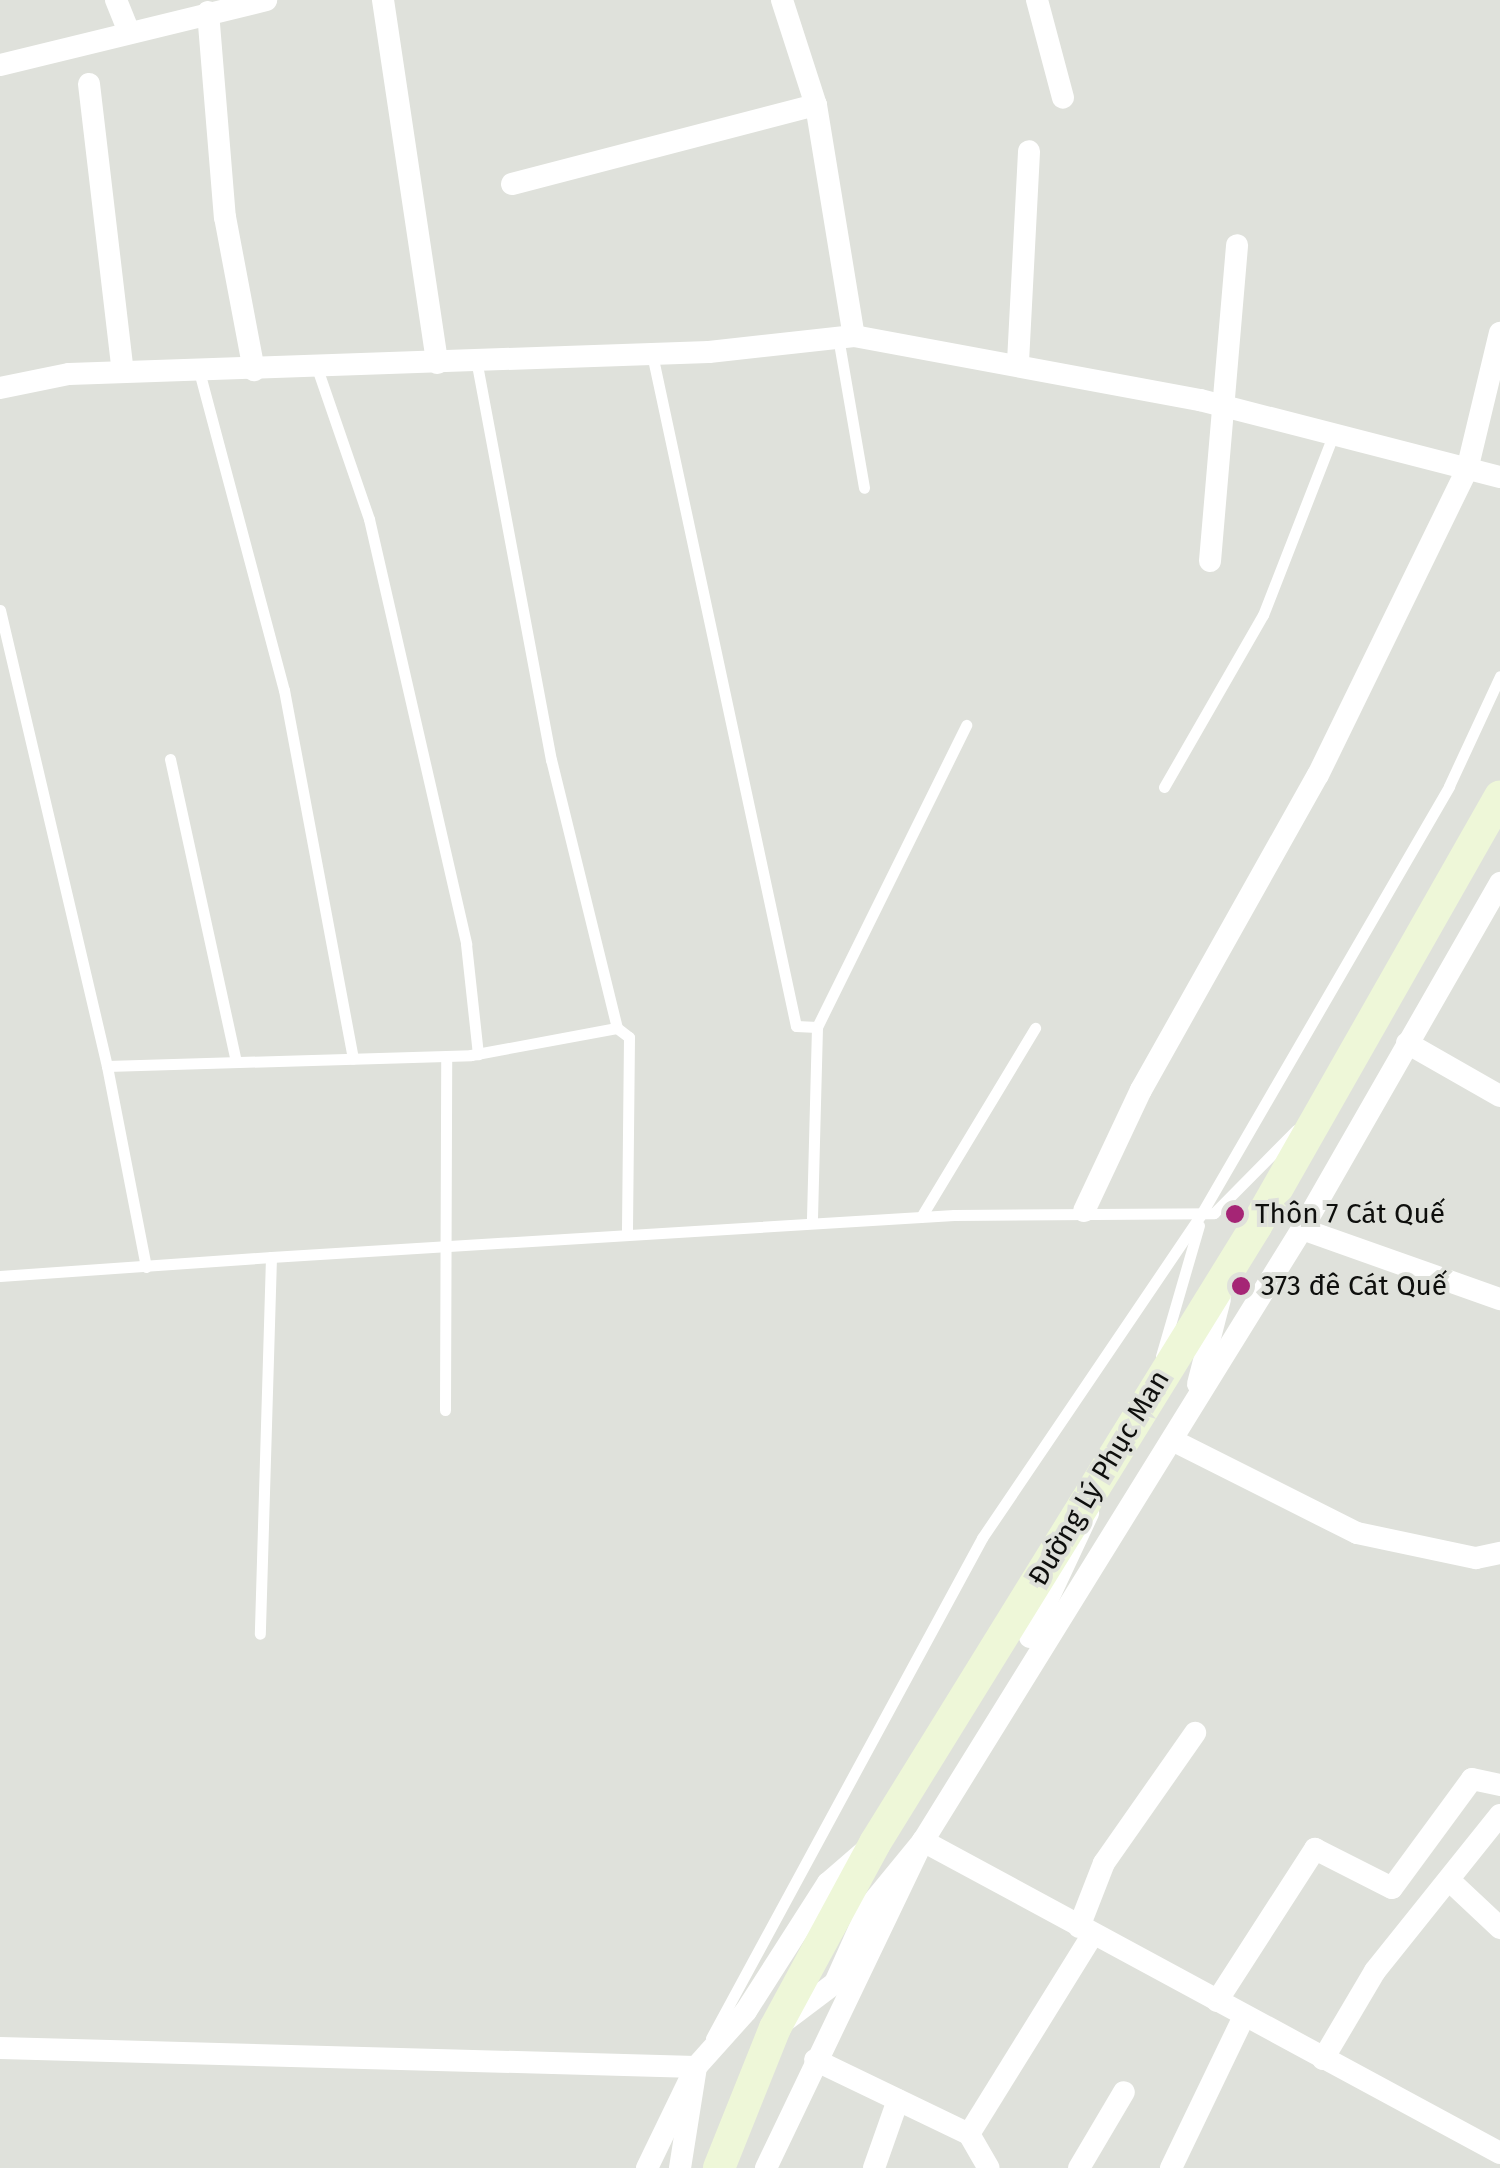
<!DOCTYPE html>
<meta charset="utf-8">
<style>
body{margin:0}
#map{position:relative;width:1500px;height:2168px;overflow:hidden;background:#dfe1db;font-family:"Fira Sans",sans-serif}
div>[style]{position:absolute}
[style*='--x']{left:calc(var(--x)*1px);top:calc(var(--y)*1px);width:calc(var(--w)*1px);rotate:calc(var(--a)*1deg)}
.lane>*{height:11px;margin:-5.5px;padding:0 5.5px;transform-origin:5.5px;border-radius:5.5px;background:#fff}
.street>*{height:22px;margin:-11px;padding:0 11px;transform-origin:11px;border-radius:11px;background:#fff}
.secondary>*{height:32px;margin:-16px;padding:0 16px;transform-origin:16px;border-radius:16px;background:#eef7d8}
.dots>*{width:28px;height:28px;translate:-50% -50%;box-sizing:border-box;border:5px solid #dfe1db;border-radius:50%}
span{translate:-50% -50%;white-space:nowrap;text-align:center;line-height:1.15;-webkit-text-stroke:8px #dfe1db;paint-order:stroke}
.poi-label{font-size:28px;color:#0e0f0d}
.left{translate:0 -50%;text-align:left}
.street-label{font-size:28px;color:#0e0f0d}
</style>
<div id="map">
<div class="lane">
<i style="--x:838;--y:337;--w:153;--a:80.2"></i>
<i style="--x:652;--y:354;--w:687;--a:77.91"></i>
<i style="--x:796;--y:1026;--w:21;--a:3"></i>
<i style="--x:817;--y:1027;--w:195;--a:91.5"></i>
<i style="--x:317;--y:368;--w:160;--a:71"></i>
<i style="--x:369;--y:519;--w:436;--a:77.1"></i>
<i style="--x:466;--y:944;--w:111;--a:83.8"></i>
<i style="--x:199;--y:371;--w:330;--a:75.1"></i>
<i style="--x:284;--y:690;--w:375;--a:79.4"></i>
<i style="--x:0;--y:610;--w:468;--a:76.8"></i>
<i style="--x:170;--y:759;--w:310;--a:77.7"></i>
<i style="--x:1164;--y:787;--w:198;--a:-60.1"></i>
<i style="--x:1263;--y:615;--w:190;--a:-68.7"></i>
<i style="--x:817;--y:1027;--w:337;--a:-63.7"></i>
<i style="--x:617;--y:1028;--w:15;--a:37"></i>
<i style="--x:629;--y:1037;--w:194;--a:90.6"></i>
<i style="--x:921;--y:1217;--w:221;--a:-58.9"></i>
<i style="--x:271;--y:1257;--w:684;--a:-3.52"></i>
<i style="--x:954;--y:1215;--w:260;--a:-0.4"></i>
<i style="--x:1214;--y:1213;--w:117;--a:-45.3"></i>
<i style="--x:146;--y:1267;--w:205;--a:-101"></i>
<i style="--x:107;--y:1066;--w:364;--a:-1.7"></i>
<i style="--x:471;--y:1055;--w:148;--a:-10.5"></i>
<i style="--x:617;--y:1028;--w:276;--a:-103.8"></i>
<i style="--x:551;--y:760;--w:406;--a:-100.6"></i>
<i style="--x:0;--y:1276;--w:272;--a:-4"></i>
<i style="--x:271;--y:1257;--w:377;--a:91.7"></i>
<i style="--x:1161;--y:1356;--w:136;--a:-73.8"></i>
<i style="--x:445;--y:1410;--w:354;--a:-89.8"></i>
<i style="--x:711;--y:2038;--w:569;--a:-61.54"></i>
<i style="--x:982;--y:1538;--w:395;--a:-55.9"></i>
<i style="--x:1203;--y:1211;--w:491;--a:-59.9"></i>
<i style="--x:1449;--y:786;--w:121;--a:-65.1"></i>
</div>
<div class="street">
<i style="--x:116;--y:0;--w:35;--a:68"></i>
<i style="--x:383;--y:0;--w:367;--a:81.5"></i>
<i style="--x:782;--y:0;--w:110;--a:72.1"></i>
<i style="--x:816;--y:105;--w:234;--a:80.7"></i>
<i style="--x:1037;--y:0;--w:101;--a:75.1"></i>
<i style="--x:208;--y:12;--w:206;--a:85.3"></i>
<i style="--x:225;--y:217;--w:156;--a:79.3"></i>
<i style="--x:0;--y:65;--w:274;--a:-13.7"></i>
<i style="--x:89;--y:84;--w:290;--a:83.3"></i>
<i style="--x:512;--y:184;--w:314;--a:-14.6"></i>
<i style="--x:1018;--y:362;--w:211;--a:-87"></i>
<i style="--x:0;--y:388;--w:70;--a:-11.5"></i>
<i style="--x:69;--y:374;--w:640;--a:-1.97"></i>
<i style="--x:709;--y:352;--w:146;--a:-6.3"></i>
<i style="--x:854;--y:336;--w:352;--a:10.5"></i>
<i style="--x:1200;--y:400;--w:310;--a:14.4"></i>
<i style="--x:1210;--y:561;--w:317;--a:-85.1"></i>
<i style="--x:1407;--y:1043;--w:107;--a:29.7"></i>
<i style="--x:1084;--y:1211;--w:134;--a:-64.8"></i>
<i style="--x:1141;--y:1090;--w:361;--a:-60.7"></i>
<i style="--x:1318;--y:775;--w:339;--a:-64"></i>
<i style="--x:1467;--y:470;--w:141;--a:-76.5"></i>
<i style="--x:1302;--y:1229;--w:210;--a:19.5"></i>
<i style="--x:1198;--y:1384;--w:88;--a:-75.5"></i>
<i style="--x:1172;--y:1440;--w:207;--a:26.7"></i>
<i style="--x:1357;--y:1533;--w:122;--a:11.9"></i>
<i style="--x:1476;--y:1558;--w:25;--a:-12"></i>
<i style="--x:1030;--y:1637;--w:137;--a:-64.9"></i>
<i style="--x:1450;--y:1881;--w:69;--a:43.2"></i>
<i style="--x:1079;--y:1927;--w:69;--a:-68.7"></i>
<i style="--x:1104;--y:1863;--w:159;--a:-55"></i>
<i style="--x:1217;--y:2001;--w:181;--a:-57.2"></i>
<i style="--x:1315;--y:1849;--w:86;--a:26.9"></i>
<i style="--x:1392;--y:1888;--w:135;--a:-53.7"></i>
<i style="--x:1472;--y:1779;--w:29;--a:12"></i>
<i style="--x:782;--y:2023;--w:66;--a:-37"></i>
<i style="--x:835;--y:1983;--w:83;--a:-65.9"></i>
<i style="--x:869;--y:1907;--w:85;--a:-50.7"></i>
<i style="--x:923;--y:1841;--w:656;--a:28.4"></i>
<i style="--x:0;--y:2048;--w:696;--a:1.56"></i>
<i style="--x:696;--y:2067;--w:75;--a:-48.2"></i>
<i style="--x:746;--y:2011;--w:152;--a:-57.4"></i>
<i style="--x:828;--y:1883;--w:58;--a:-40.8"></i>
<i style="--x:1323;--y:2059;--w:102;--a:-59.4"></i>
<i style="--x:1375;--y:1971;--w:200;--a:-51.3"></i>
<i style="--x:815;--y:2060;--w:171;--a:25.7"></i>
<i style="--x:969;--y:2134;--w:39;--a:60"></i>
<i style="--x:969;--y:2134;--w:235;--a:-58.2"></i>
<i style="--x:647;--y:2168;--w:97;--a:-64.2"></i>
<i style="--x:680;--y:2168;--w:102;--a:-81"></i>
<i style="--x:766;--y:2168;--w:363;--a:-64.4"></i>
<i style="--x:923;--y:1841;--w:720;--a:-58.23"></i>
<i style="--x:1302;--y:1229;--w:399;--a:-60.2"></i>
<i style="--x:874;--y:2168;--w:72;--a:-70.6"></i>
<i style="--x:1079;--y:2168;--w:88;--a:-59.4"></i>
<i style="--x:1171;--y:2168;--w:169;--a:-64.3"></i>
</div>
<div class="secondary">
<i style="--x:719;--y:2168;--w:151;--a:-68.2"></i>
<i style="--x:775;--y:2028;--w:210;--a:-61.6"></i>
<i style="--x:875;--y:1843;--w:725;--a:-58.3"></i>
<i style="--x:1256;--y:1226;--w:494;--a:-60.4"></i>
</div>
<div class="dots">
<i style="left:1235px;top:1214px;background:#a52575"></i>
<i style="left:1241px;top:1286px;background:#a52575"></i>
</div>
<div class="poi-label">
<span class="left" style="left:1255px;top:1214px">Thôn 7 Cát Quế</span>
<span class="left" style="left:1261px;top:1286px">373 đê Cát Quế</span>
</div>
<div class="street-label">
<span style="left:1099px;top:1478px;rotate:-59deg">Đường Lý Phục Man</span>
</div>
</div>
